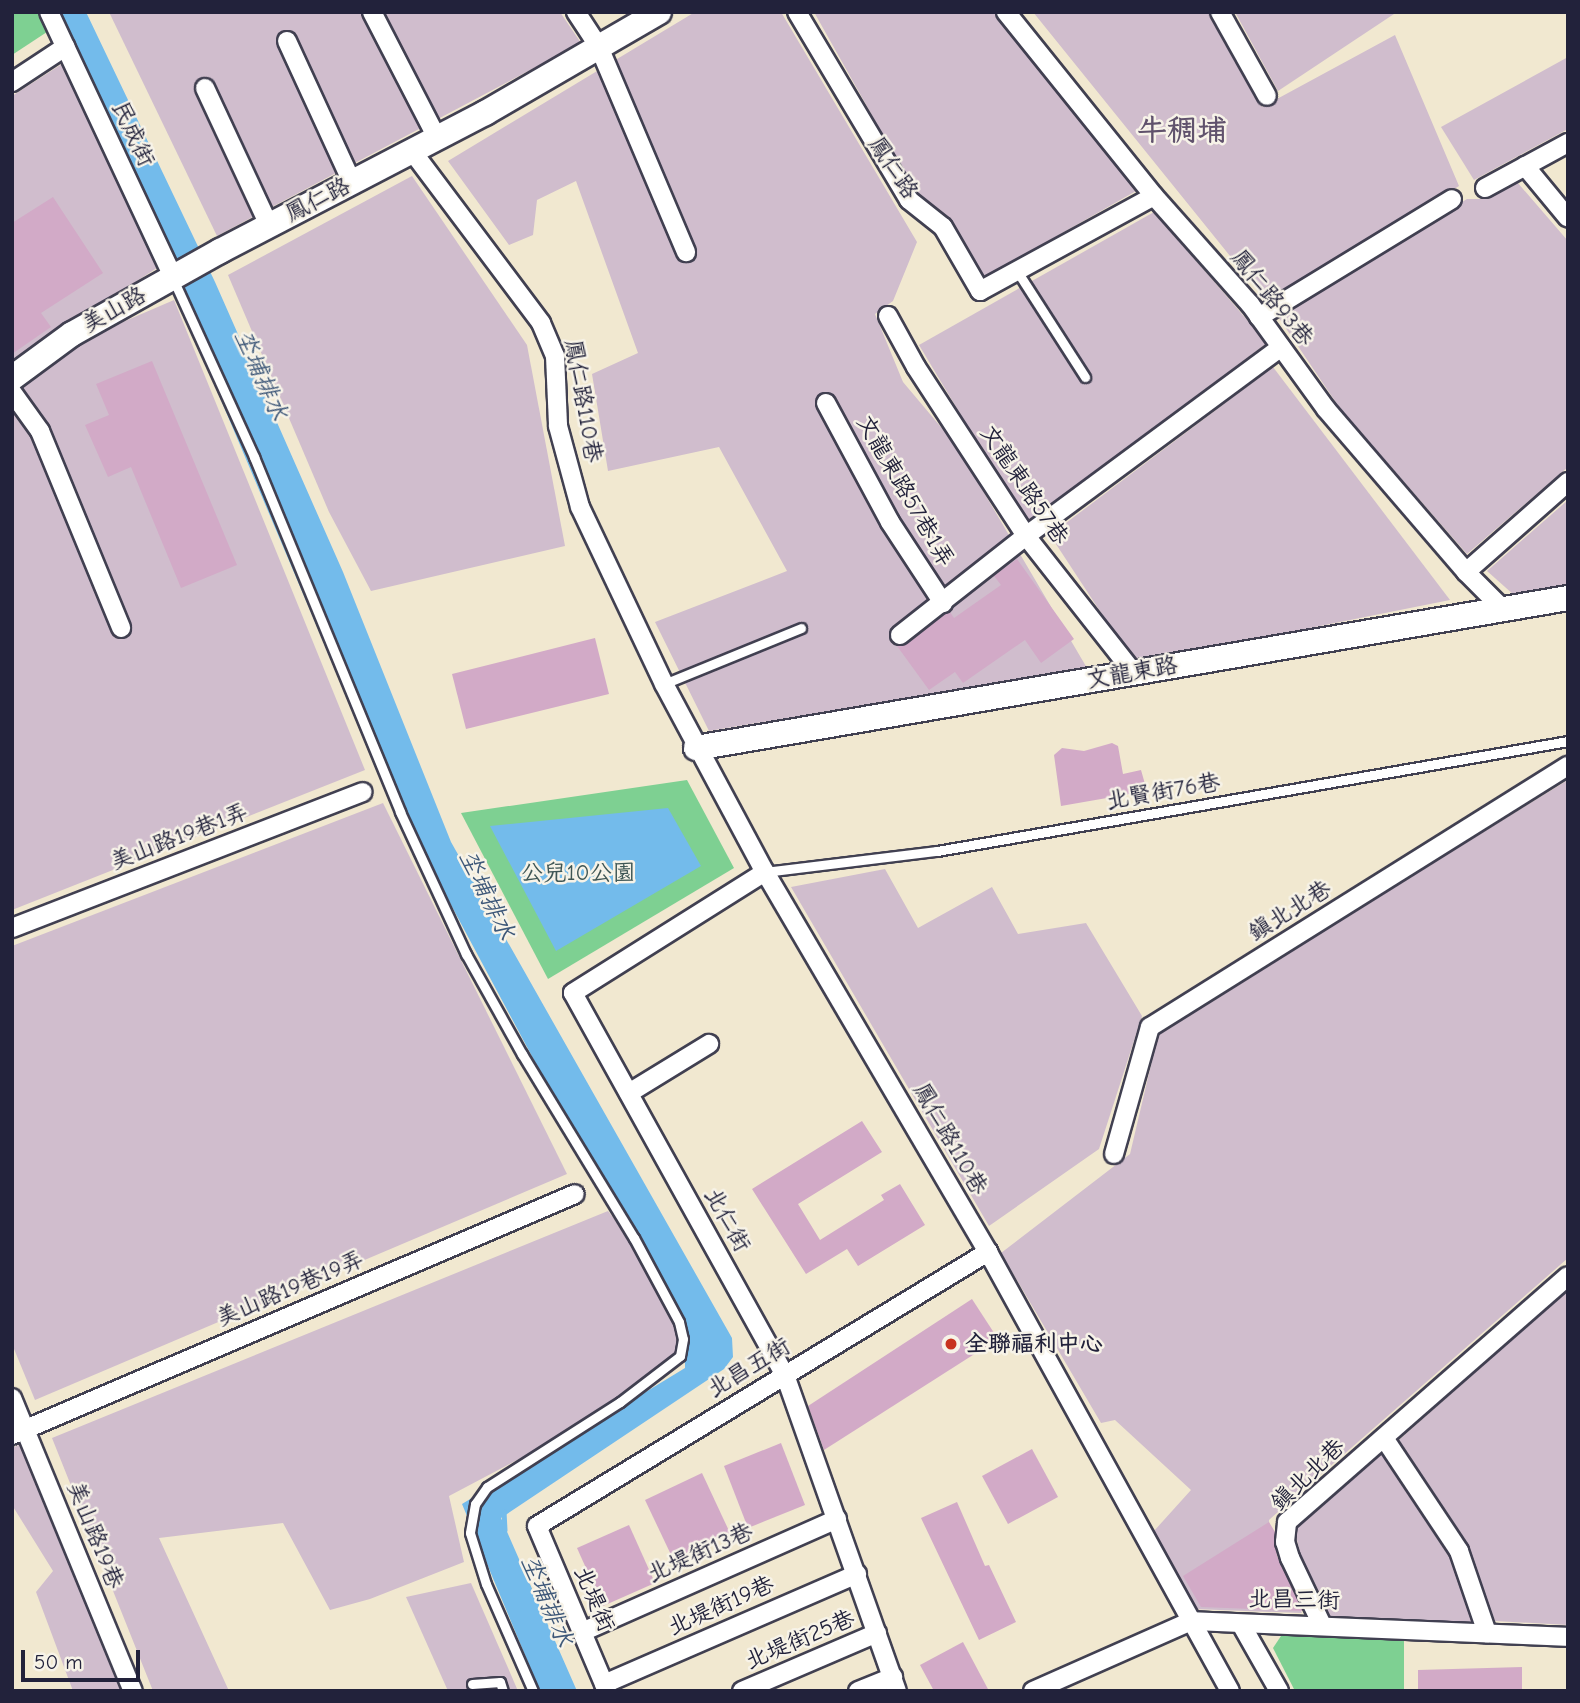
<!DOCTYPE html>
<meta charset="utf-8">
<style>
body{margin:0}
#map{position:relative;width:1580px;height:1703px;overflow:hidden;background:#f1e8d0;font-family:"Comic Neue","LXGW WenKai TC",sans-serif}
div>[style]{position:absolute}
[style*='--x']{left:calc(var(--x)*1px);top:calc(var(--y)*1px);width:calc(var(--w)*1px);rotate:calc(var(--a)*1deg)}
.industrial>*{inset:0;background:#d0bdcd}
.green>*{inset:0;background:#7ed092}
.water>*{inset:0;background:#73bbeb}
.stream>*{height:4.5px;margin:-2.25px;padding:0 2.25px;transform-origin:2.25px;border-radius:2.25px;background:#73bbeb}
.building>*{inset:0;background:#d2aac7}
.roads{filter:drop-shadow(2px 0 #414051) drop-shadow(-2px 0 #414051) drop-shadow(0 2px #414051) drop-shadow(0 -2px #414051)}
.lane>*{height:9px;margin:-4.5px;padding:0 4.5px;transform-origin:4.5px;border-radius:4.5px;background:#fff}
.street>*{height:18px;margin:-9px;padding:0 9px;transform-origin:9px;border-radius:9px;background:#fff}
.secondary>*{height:24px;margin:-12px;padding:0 12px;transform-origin:12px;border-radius:12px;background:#fff}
.dots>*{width:19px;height:19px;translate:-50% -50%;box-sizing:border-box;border:4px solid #f7f3e8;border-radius:50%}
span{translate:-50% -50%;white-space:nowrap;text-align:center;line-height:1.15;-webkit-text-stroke:5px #f7f3e8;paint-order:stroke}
.street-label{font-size:23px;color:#22223b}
.park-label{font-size:23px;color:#3e5655}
.poi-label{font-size:23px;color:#22223b;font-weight:700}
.left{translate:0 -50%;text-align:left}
.water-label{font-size:24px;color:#3e5879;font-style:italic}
.district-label{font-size:30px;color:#60526c;font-weight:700}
.frame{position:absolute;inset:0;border:14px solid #22223b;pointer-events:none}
.scale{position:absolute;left:21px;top:1650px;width:119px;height:32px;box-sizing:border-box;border:4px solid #22223b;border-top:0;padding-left:9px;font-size:21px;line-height:24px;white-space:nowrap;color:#22223b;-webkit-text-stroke:5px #f7f3e8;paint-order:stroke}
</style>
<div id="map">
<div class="industrial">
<i style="clip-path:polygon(109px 12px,560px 12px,581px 43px,217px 236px)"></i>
<i style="clip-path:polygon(695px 12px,781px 12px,917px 242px,893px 301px,875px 314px,903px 382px,956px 445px,1087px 668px,709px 731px,655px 622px,787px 571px,719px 447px,608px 471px,592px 374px,638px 353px,576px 181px,537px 200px,533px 235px,509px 245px,448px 161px)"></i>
<i style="clip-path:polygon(814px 12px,994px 12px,1136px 191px,985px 277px,930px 203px,919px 199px)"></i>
<i style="clip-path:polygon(1033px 12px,1209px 12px,1262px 107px,1395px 35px,1459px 186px,1268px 303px)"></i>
<i style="clip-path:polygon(1235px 12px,1397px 12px,1278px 91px)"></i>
<i style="clip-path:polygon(1568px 57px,1568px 129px,1474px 180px,1441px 127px)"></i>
<i style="clip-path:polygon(65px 62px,168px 261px,12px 361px,12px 96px)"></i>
<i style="clip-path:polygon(412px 176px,527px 345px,565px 546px,371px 591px,329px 512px,228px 275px)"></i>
<i style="clip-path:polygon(1517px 182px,1568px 241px,1568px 467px,1467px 554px,1341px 410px,1277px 315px,1467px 199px,1488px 199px)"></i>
<i style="clip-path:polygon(1154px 212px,1267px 343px,1026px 524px,919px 345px)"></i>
<i style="clip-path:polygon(174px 300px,365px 770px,12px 910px,12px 394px,88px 337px)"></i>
<i style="clip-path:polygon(1273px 367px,1450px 600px,1134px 663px,1050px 535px)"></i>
<i style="clip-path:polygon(1568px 500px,1568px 585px,1514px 595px,1487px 571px)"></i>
<i style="clip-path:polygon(1568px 780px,1568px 1258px,1269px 1520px,1270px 1547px,1302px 1613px,1193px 1609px,1154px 1531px,1191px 1490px,1115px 1420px,1101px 1423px,1001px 1253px,1130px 1154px,1159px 1031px)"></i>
<i style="clip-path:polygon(383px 803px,567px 1174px,35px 1400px,12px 1344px,12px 946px)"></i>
<i style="clip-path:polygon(885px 869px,918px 928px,992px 887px,1018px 934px,1086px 923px,1142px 1016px,1099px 1149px,989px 1226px,791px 887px)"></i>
<i style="clip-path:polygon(608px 1211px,656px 1273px,677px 1328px,677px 1365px,640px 1395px,449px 1496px,464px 1562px,370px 1599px,330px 1610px,283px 1523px,159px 1538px,229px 1691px,153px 1691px,52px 1438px)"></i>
<i style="clip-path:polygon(1568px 1289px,1568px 1625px,1495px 1621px,1463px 1540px,1399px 1440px)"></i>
<i style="clip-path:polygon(23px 1443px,124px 1691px,73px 1691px,36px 1592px,53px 1571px,12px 1505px,12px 1448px)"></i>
<i style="clip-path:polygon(1385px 1449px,1453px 1555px,1476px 1626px,1329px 1617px,1302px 1561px,1297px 1540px,1297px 1523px)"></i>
<i style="clip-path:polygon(471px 1583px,518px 1691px,448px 1691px,406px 1597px)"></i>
</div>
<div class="green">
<i style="clip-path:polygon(12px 12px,40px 12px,50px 30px,12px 55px)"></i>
<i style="clip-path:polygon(687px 780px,734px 868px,548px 979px,461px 813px)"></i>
<i style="clip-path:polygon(1283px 1633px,1404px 1636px,1404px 1691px,1295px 1691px,1273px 1648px)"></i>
</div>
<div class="water">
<i style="clip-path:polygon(48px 12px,86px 12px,215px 282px,343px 572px,451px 842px,732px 1338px,733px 1357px,724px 1369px,501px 1518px,577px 1691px,540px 1691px,462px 1504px,685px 1368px,685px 1332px,596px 1176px,373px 759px,157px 249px)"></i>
<i style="clip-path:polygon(668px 808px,701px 866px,556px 951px,490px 826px)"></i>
</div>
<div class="stream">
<i style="--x:504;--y:1511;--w:19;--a:87"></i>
</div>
<div class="building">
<i style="clip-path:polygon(53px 197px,103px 273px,41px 313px,51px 327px,12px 354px,12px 223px)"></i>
<i style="clip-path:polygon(152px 361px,237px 565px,181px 588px,131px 467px,108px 477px,85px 425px,109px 415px,96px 384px)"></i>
<i style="clip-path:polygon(1017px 559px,1074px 639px,1041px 663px,1025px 640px,963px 683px,955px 672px,929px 690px,897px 646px,907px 644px,945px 614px,950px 612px,954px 618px,1001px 585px,994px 576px)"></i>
<i style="clip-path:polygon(595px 638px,609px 694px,466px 729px,452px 674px)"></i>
<i style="clip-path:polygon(1112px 743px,1118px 746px,1123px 774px,1141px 770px,1147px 791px,1061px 806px,1054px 755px,1062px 748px,1084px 751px)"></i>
<i style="clip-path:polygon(862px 1121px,882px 1152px,798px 1204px,820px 1240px,884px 1200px,881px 1195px,900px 1184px,925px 1225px,858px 1266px,847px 1249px,806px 1274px,752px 1189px)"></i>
<i style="clip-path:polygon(972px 1299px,998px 1339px,824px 1450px,808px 1406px)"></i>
<i style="clip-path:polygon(781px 1443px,805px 1505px,748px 1528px,724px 1466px)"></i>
<i style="clip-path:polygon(1032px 1449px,1058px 1497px,1008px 1524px,982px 1476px)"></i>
<i style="clip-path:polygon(702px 1473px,730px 1533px,673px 1559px,645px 1500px)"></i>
<i style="clip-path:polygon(957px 1502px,985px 1566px,989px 1565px,1016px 1622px,979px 1640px,921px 1518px)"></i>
<i style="clip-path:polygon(1269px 1522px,1275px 1532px,1277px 1556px,1303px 1611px,1201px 1607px,1183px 1576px)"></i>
<i style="clip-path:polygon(629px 1525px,655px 1583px,603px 1606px,577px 1548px)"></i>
<i style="clip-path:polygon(963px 1642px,989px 1691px,934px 1691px,920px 1665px)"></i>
<i style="clip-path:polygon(1522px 1667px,1522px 1691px,1418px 1691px,1418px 1670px)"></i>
</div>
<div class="roads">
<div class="lane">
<i style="--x:1017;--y:271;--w:126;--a:57.3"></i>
<i style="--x:173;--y:279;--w:196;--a:65.5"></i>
<i style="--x:254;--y:457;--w:384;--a:67.6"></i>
<i style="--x:400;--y:812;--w:157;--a:65.1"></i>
<i style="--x:466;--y:954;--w:115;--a:60.8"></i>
<i style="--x:522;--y:1054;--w:215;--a:58.7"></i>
<i style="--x:634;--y:1238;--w:95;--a:61.8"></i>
<i style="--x:679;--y:1322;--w:17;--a:77"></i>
<i style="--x:683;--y:1339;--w:17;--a:100"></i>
<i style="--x:680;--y:1356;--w:76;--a:142.5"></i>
<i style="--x:620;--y:1402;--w:158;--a:147.4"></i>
<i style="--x:487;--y:1487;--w:21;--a:125"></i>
<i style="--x:475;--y:1504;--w:29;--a:100"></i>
<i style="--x:470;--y:1533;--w:53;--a:72.6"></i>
<i style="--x:486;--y:1584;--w:117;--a:66.3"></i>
<i style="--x:664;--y:684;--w:148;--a:-22.2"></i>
<i style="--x:765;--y:872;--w:173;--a:-7"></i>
<i style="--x:937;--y:851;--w:641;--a:-9.89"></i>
<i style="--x:472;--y:1684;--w:28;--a:-4"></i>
<i style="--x:500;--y:1682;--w:9;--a:72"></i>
</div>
<div class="street">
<i style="--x:49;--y:12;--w:293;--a:64.9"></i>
<i style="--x:372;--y:12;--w:142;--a:62.7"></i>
<i style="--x:576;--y:12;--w:42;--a:56.7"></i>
<i style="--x:599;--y:47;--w:223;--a:67"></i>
<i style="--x:797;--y:12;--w:219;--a:59.2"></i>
<i style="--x:909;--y:200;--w:43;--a:38.5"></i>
<i style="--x:943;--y:227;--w:74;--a:60"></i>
<i style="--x:980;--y:291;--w:198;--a:-28.6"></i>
<i style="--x:1006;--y:12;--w:236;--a:51.2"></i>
<i style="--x:1154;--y:196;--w:144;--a:48.4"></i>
<i style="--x:1250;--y:304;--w:130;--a:54.1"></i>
<i style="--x:1326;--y:409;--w:215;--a:49.3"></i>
<i style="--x:1466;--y:572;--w:52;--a:45"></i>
<i style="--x:1220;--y:12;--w:96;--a:60.8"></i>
<i style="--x:287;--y:41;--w:155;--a:65.3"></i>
<i style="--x:12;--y:82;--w:64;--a:-33.4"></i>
<i style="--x:205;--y:88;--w:151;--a:65"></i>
<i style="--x:412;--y:151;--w:215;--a:53.1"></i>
<i style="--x:541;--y:323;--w:36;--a:67"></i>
<i style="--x:555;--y:356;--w:70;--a:87.5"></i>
<i style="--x:558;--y:426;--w:84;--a:74.8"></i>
<i style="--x:580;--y:507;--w:196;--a:64.6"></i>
<i style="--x:664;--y:684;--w:213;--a:61.8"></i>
<i style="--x:765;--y:872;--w:441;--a:59.6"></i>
<i style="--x:988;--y:1252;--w:501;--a:61.13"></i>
<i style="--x:1525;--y:166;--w:67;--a:50.4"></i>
<i style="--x:1485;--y:188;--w:94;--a:-28.5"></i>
<i style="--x:888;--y:316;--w:58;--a:61.2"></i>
<i style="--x:916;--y:367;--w:202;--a:56.9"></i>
<i style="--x:1026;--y:536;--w:174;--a:51.8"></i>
<i style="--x:1259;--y:317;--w:226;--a:-31.4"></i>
<i style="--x:12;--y:392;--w:48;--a:54.3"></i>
<i style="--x:40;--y:431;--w:213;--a:67.6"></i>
<i style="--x:826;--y:403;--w:135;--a:61.7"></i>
<i style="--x:890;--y:522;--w:97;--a:56.8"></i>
<i style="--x:1466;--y:572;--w:136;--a:-41.4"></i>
<i style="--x:900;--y:635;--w:160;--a:-38.2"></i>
<i style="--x:1026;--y:536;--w:317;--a:-36.5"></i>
<i style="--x:765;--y:872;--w:227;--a:147.8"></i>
<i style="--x:573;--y:993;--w:437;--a:61"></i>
<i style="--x:785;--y:1375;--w:335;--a:70.5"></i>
<i style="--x:12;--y:928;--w:376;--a:-21.2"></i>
<i style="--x:629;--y:1093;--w:94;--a:-31.5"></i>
<i style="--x:1114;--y:1154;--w:132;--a:-74.2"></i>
<i style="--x:1150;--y:1027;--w:493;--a:-32"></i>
<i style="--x:12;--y:1398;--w:317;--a:67.6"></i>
<i style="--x:12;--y:1435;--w:612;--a:-23.17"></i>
<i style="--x:1384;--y:1438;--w:136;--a:56.4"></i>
<i style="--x:1459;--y:1551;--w:87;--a:71.1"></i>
<i style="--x:1241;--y:1624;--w:77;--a:60.4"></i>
<i style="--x:1322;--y:1625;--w:74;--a:-115.5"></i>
<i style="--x:1290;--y:1558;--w:17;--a:-107"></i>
<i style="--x:1285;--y:1542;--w:20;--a:-84"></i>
<i style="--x:1287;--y:1522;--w:373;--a:-41.2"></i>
<i style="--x:582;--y:1632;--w:279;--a:-23.9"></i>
<i style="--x:604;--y:1684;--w:276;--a:-23.5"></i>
<i style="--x:607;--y:1691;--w:179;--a:-113"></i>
<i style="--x:537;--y:1526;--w:528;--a:-31.28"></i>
<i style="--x:742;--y:1691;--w:147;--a:-23.2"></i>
<i style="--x:858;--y:1691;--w:38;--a:-22"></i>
<i style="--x:1033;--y:1691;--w:173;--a:-23.9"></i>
<i style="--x:1191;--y:1621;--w:377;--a:2.4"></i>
</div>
<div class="secondary">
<i style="--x:12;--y:378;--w:74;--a:-36.3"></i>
<i style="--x:72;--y:334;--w:170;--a:-29.3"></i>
<i style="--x:220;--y:251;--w:299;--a:-27.5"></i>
<i style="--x:485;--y:113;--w:201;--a:-30.1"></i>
<i style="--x:696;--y:748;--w:885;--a:-9.76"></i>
</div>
</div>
<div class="dots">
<i style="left:951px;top:1344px;background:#c8321e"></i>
</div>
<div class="street-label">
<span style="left:133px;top:134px;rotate:65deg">民成街</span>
<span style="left:893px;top:168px;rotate:56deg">鳳仁路</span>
<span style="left:318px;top:200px;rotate:-27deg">鳳仁路</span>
<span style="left:1272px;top:298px;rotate:51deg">鳳仁路93巷</span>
<span style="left:114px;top:310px;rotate:-29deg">美山路</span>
<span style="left:583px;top:401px;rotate:80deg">鳳仁路110巷</span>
<span style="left:1024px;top:485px;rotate:56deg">文龍東路57巷</span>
<span style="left:905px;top:491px;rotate:60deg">文龍東路57巷1弄</span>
<span style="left:1132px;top:673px;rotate:-10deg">文龍東路</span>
<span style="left:1163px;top:792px;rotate:-10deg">北賢街76巷</span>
<span style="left:179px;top:837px;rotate:-21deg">美山路19巷1弄</span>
<span style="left:1290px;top:911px;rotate:-32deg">鎮北北巷</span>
<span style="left:950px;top:1139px;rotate:60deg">鳳仁路110巷</span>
<span style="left:727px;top:1220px;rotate:61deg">北仁街</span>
<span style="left:290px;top:1289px;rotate:-23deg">美山路19巷19弄</span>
<span style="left:749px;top:1368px;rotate:-31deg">北昌五街</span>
<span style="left:1308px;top:1475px;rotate:-44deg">鎮北北巷</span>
<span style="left:95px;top:1535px;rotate:68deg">美山路19巷</span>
<span style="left:700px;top:1553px;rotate:-24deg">北堤街13巷</span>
<span style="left:594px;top:1599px;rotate:67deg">北堤街</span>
<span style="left:1294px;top:1600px;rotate:1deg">北昌三街</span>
<span style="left:721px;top:1606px;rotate:-24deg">北堤街19巷</span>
<span style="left:800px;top:1640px;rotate:-23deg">北堤街25巷</span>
</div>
<div class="park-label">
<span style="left:578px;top:873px">公兒10公園</span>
</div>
<div class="poi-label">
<span class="left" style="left:965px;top:1344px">全聯福利中心</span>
</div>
<div class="water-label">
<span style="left:261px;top:375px;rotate:66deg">坔埔排水</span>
<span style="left:487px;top:895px;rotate:64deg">坔埔排水</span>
<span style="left:547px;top:1601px;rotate:67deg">坔埔排水</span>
</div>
<div class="district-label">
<span style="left:1182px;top:131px">牛稠埔</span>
</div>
<div class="frame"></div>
<div class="scale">50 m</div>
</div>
